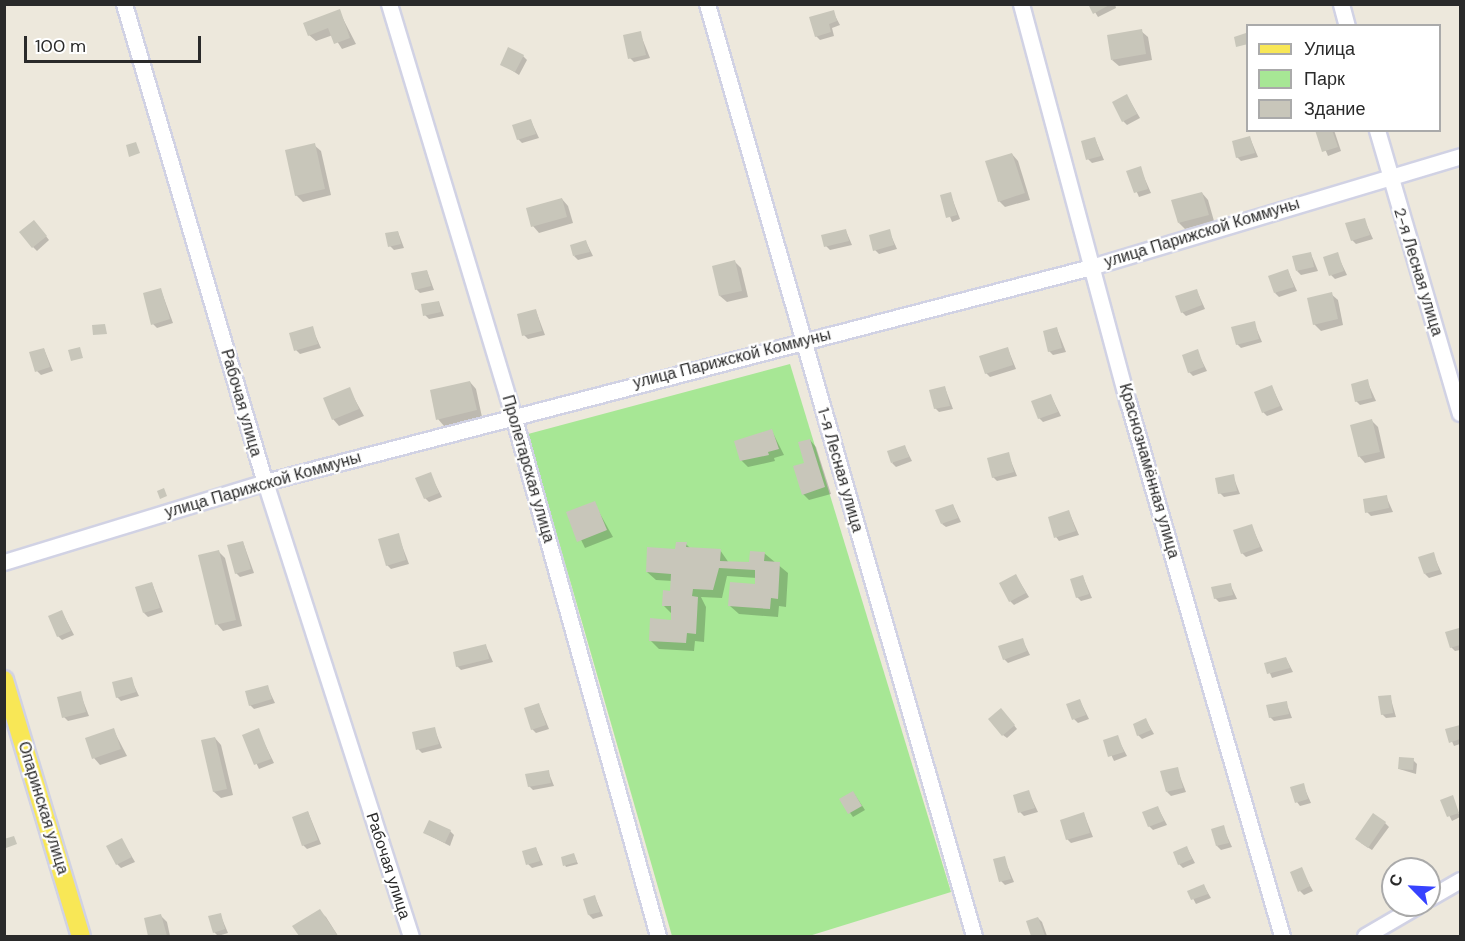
<!DOCTYPE html>
<meta charset="utf-8">
<style>
body{margin:0}
#map{position:relative;width:1465px;height:941px;overflow:hidden;background:#ede8dc;font-family:"DM Sans",sans-serif}
div>[style]{position:absolute}
[style*='--x']{left:calc(var(--x)*1px);top:calc(var(--y)*1px);width:calc(var(--w)*1px);rotate:calc(var(--a)*1deg)}
.green>*{inset:0;background:#a7e795}
.shadow>*{inset:0;background:#0003}
.building>*{inset:0;background:#c8c6ba}
.roads{filter:drop-shadow(2px 0 #d1d2e4) drop-shadow(-2px 0 #d1d2e4) drop-shadow(0 2px #d1d2e4) drop-shadow(0 -2px #d1d2e4)}
.minor>*{height:15px;margin:-7.5px;padding:0 7.5px;transform-origin:7.5px;border-radius:7.5px;background:#fff}
.major>*{height:18px;margin:-9px;padding:0 9px;transform-origin:9px;border-radius:9px;background:#f8e756}
span{translate:-50% -50%;white-space:nowrap;text-align:center;line-height:1.15;-webkit-text-stroke:4.5px #fff;paint-order:stroke}
.street-label{font-size:16px;color:#2a2a2a}
.frame{position:absolute;inset:0;border:6px solid #2a2a2a;pointer-events:none}
.legend{position:absolute;left:1246px;top:24px;width:195px;height:108px;box-sizing:border-box;background:#fff;border:2px solid #aaa;margin:0;padding:8px 10px;list-style:none;font-size:18px;color:#2a2a2a}
.legend li{display:flex;align-items:center;gap:12px;height:30px}
.legend b{width:30px;border:2px solid #aaa}
.north{position:absolute;left:1381px;top:857px;width:60px;height:60px;box-sizing:border-box;background:#fff;border:2px solid #aaa;border-radius:50%;rotate:294deg;font-size:16px;font-weight:700;line-height:24px;text-align:center;color:#2a2a2a}
.north::after{content:'';display:block;margin:auto;width:21px;height:27px;background:#3743ff;clip-path:polygon(50% 0,100% 100%,50% 72%,0 100%)}
.scale{position:absolute;left:24px;top:36px;width:177px;height:27px;box-sizing:border-box;border:3px solid #2a2a2a;border-top:0;padding-left:8px;font-size:18px;line-height:21px;white-space:nowrap;color:#2a2a2a;-webkit-text-stroke:4px #fff;paint-order:stroke}
</style>
<div id="map">
<div class="green">
<i style="clip-path:polygon(790px 364px,951px 892px,809px 936px,672px 936px,528px 434px)"></i>
</div>
<div class="shadow">
<i style="clip-path:polygon(1090px 4px,1115px 4px,1116px 8px,1098px 17px)"></i>
<i style="clip-path:polygon(339px 11px,356px 44px,342px 49px,333px 35px,316px 41px,309px 35px)"></i>
<i style="clip-path:polygon(833px 12px,840px 25px,832px 28px,834px 36px,820px 40px,816px 36px)"></i>
<i style="clip-path:polygon(1141px 31px,1148px 37px,1152px 60px,1119px 66px,1112px 60px)"></i>
<i style="clip-path:polygon(640px 33px,650px 58px,634px 62px,630px 58px)"></i>
<i style="clip-path:polygon(523px 56px,527px 60px,519px 75px,502px 64px)"></i>
<i style="clip-path:polygon(1127px 96px,1140px 118px,1127px 125px,1123px 121px)"></i>
<i style="clip-path:polygon(531px 121px,539px 138px,522px 143px,518px 139px)"></i>
<i style="clip-path:polygon(1317px 130px,1334px 130px,1341px 151px,1328px 156px)"></i>
<i style="clip-path:polygon(1250px 138px,1258px 157px,1241px 161px,1237px 157px)"></i>
<i style="clip-path:polygon(1095px 139px,1104px 160px,1092px 163px,1088px 159px)"></i>
<i style="clip-path:polygon(314px 145px,321px 151px,331px 195px,303px 202px,296px 195px)"></i>
<i style="clip-path:polygon(1012px 154px,1018px 161px,1030px 200px,1005px 207px,999px 201px)"></i>
<i style="clip-path:polygon(1140px 168px,1151px 193px,1139px 197px,1128px 172px)"></i>
<i style="clip-path:polygon(950px 193px,960px 219px,952px 222px,942px 196px)"></i>
<i style="clip-path:polygon(1202px 193px,1208px 200px,1214px 221px,1185px 229px,1179px 223px)"></i>
<i style="clip-path:polygon(562px 199px,568px 206px,573px 223px,539px 233px,533px 226px)"></i>
<i style="clip-path:polygon(1364px 219px,1373px 239px,1356px 244px,1352px 240px)"></i>
<i style="clip-path:polygon(38px 226px,49px 240px,37px 251px,33px 247px)"></i>
<i style="clip-path:polygon(846px 231px,852px 245px,830px 250px,826px 246px)"></i>
<i style="clip-path:polygon(889px 231px,897px 249px,879px 254px,875px 250px)"></i>
<i style="clip-path:polygon(398px 232px,404px 248px,394px 250px,390px 246px)"></i>
<i style="clip-path:polygon(586px 242px,593px 256px,578px 260px,574px 256px)"></i>
<i style="clip-path:polygon(1311px 254px,1318px 271px,1301px 275px,1297px 271px)"></i>
<i style="clip-path:polygon(1337px 254px,1347px 275px,1335px 279px,1331px 275px)"></i>
<i style="clip-path:polygon(735px 262px,741px 268px,748px 297px,727px 302px,720px 296px)"></i>
<i style="clip-path:polygon(427px 271px,434px 290px,420px 293px,416px 289px)"></i>
<i style="clip-path:polygon(1288px 271px,1297px 291px,1279px 297px,1275px 293px)"></i>
<i style="clip-path:polygon(161px 290px,173px 323px,157px 328px,153px 324px)"></i>
<i style="clip-path:polygon(1197px 291px,1205px 309px,1186px 316px,1182px 312px)"></i>
<i style="clip-path:polygon(1331px 294px,1338px 300px,1343px 325px,1321px 331px,1314px 324px)"></i>
<i style="clip-path:polygon(439px 302px,444px 316px,429px 319px,425px 315px)"></i>
<i style="clip-path:polygon(536px 311px,545px 335px,528px 339px,524px 335px)"></i>
<i style="clip-path:polygon(1254px 323px,1262px 342px,1241px 348px,1237px 344px)"></i>
<i style="clip-path:polygon(312px 328px,321px 348px,300px 354px,296px 350px)"></i>
<i style="clip-path:polygon(1057px 329px,1066px 352px,1053px 355px,1049px 351px)"></i>
<i style="clip-path:polygon(44px 349px,53px 371px,41px 375px,37px 371px)"></i>
<i style="clip-path:polygon(1008px 349px,1016px 369px,990px 377px,986px 373px)"></i>
<i style="clip-path:polygon(1197px 351px,1207px 371px,1193px 376px,1189px 372px)"></i>
<i style="clip-path:polygon(1367px 381px,1376px 401px,1360px 405px,1356px 401px)"></i>
<i style="clip-path:polygon(470px 382px,476px 389px,482px 417px,444px 426px,438px 419px)"></i>
<i style="clip-path:polygon(1272px 387px,1283px 410px,1267px 416px,1263px 412px)"></i>
<i style="clip-path:polygon(945px 388px,953px 409px,939px 412px,935px 408px)"></i>
<i style="clip-path:polygon(349px 389px,364px 416px,339px 426px,333px 419px)"></i>
<i style="clip-path:polygon(1051px 396px,1061px 416px,1043px 422px,1039px 418px)"></i>
<i style="clip-path:polygon(1372px 421px,1378px 427px,1385px 458px,1365px 463px,1359px 456px)"></i>
<i style="clip-path:polygon(772px 431px,784px 455px,774px 458px,775px 461px,748px 467px,741px 460px)"></i>
<i style="clip-path:polygon(810px 440px,816px 447px,831px 494px,809px 500px,803px 494px)"></i>
<i style="clip-path:polygon(905px 447px,912px 461px,896px 467px,892px 463px)"></i>
<i style="clip-path:polygon(1008px 454px,1017px 476px,997px 481px,993px 477px)"></i>
<i style="clip-path:polygon(430px 474px,442px 497px,429px 502px,425px 498px)"></i>
<i style="clip-path:polygon(1233px 476px,1240px 494px,1224px 497px,1220px 493px)"></i>
<i style="clip-path:polygon(1386px 496px,1393px 512px,1371px 516px,1367px 512px)"></i>
<i style="clip-path:polygon(594px 503px,613px 537px,585px 548px,568px 513px)"></i>
<i style="clip-path:polygon(953px 505px,961px 522px,946px 527px,942px 524px)"></i>
<i style="clip-path:polygon(1069px 512px,1079px 535px,1059px 541px,1056px 537px)"></i>
<i style="clip-path:polygon(1251px 525px,1263px 551px,1246px 557px,1242px 553px)"></i>
<i style="clip-path:polygon(398px 535px,409px 564px,391px 569px,387px 565px)"></i>
<i style="clip-path:polygon(243px 542px,254px 573px,240px 577px,236px 573px)"></i>
<i style="clip-path:polygon(686px 544px,691px 549px,720px 550px,729px 563px,751px 564px,764px 553px,788px 573px,786px 607px,779px 606px,778px 617px,739px 614px,730px 606px,756px 585px,757px 578px,727px 576px,722px 598px,701px 597px,706px 607px,704px 642px,695px 641px,694px 651px,659px 649px,650px 640px,672px 621px,672px 614px,663px 605px,671px 592px,672px 581px,656px 580px,647px 572px)"></i>
<i style="clip-path:polygon(219px 552px,225px 558px,242px 626px,223px 631px,217px 624px)"></i>
<i style="clip-path:polygon(1433px 554px,1442px 574px,1429px 578px,1425px 574px)"></i>
<i style="clip-path:polygon(1016px 576px,1029px 597px,1014px 605px,1010px 601px)"></i>
<i style="clip-path:polygon(1083px 577px,1092px 598px,1081px 601px,1077px 597px)"></i>
<i style="clip-path:polygon(152px 583px,163px 612px,148px 617px,144px 613px)"></i>
<i style="clip-path:polygon(1230px 584px,1237px 599px,1219px 602px,1215px 598px)"></i>
<i style="clip-path:polygon(62px 612px,74px 635px,62px 640px,58px 636px)"></i>
<i style="clip-path:polygon(1459px 629px,1460px 650px,1455px 651px,1451px 647px)"></i>
<i style="clip-path:polygon(1022px 639px,1030px 655px,1008px 663px,1004px 659px)"></i>
<i style="clip-path:polygon(486px 646px,493px 662px,461px 670px,457px 666px)"></i>
<i style="clip-path:polygon(1286px 658px,1293px 672px,1272px 678px,1266px 664px)"></i>
<i style="clip-path:polygon(131px 679px,139px 696px,121px 701px,117px 697px)"></i>
<i style="clip-path:polygon(267px 686px,275px 703px,254px 709px,250px 705px)"></i>
<i style="clip-path:polygon(80px 693px,89px 716px,68px 721px,64px 717px)"></i>
<i style="clip-path:polygon(1390px 696px,1396px 717px,1386px 718px,1382px 714px)"></i>
<i style="clip-path:polygon(1080px 701px,1089px 719px,1078px 723px,1074px 719px)"></i>
<i style="clip-path:polygon(1286px 702px,1292px 718px,1274px 721px,1270px 717px)"></i>
<i style="clip-path:polygon(539px 705px,549px 729px,536px 733px,532px 729px)"></i>
<i style="clip-path:polygon(1005px 714px,1017px 729px,1007px 738px,1003px 735px)"></i>
<i style="clip-path:polygon(1146px 720px,1154px 734px,1142px 739px,1138px 735px)"></i>
<i style="clip-path:polygon(1460px 726px,1460px 744px,1454px 746px,1447px 730px)"></i>
<i style="clip-path:polygon(434px 728px,442px 748px,422px 753px,418px 749px)"></i>
<i style="clip-path:polygon(113px 729px,127px 756px,100px 765px,94px 758px)"></i>
<i style="clip-path:polygon(258px 730px,274px 763px,259px 769px,244px 736px)"></i>
<i style="clip-path:polygon(1117px 737px,1127px 756px,1114px 761px,1105px 741px)"></i>
<i style="clip-path:polygon(215px 738px,221px 745px,233px 795px,221px 798px,214px 792px)"></i>
<i style="clip-path:polygon(1413px 760px,1417px 764px,1416px 774px,1399px 769px)"></i>
<i style="clip-path:polygon(1177px 769px,1186px 792px,1171px 796px,1167px 792px)"></i>
<i style="clip-path:polygon(548px 771px,554px 786px,533px 790px,529px 786px)"></i>
<i style="clip-path:polygon(1303px 785px,1311px 803px,1300px 806px,1297px 802px)"></i>
<i style="clip-path:polygon(1028px 791px,1038px 812px,1024px 816px,1020px 812px)"></i>
<i style="clip-path:polygon(853px 792px,865px 810px,853px 817px,841px 800px)"></i>
<i style="clip-path:polygon(1452px 797px,1460px 817px,1452px 821px,1442px 801px)"></i>
<i style="clip-path:polygon(1158px 808px,1167px 825px,1153px 830px,1149px 826px)"></i>
<i style="clip-path:polygon(308px 812px,321px 844px,307px 849px,303px 845px)"></i>
<i style="clip-path:polygon(1084px 814px,1093px 837px,1071px 843px,1067px 839px)"></i>
<i style="clip-path:polygon(1385px 823px,1389px 827px,1372px 850px,1361px 843px)"></i>
<i style="clip-path:polygon(1223px 827px,1232px 847px,1221px 850px,1217px 846px)"></i>
<i style="clip-path:polygon(450px 831px,454px 835px,450px 846px,425px 833px)"></i>
<i style="clip-path:polygon(122px 840px,135px 862px,121px 868px,117px 864px)"></i>
<i style="clip-path:polygon(536px 848px,543px 865px,532px 868px,528px 864px)"></i>
<i style="clip-path:polygon(1187px 848px,1195px 863px,1183px 868px,1179px 864px)"></i>
<i style="clip-path:polygon(574px 855px,578px 864px,566px 867px,565px 865px)"></i>
<i style="clip-path:polygon(1004px 858px,1014px 882px,1005px 885px,1001px 881px)"></i>
<i style="clip-path:polygon(1301px 869px,1313px 891px,1304px 895px,1300px 891px)"></i>
<i style="clip-path:polygon(1204px 886px,1211px 898px,1196px 904px,1189px 891px)"></i>
<i style="clip-path:polygon(595px 897px,603px 916px,593px 919px,589px 915px)"></i>
<i style="clip-path:polygon(319px 911px,326px 917px,338px 936px,301px 936px,295px 927px)"></i>
<i style="clip-path:polygon(220px 914px,228px 933px,218px 936px,214px 932px)"></i>
<i style="clip-path:polygon(161px 916px,167px 922px,170px 936px,150px 936px,146px 919px)"></i>
<i style="clip-path:polygon(1038px 918px,1042px 922px,1047px 936px,1033px 936px,1027px 922px)"></i>
</div>
<div class="building">
<i style="clip-path:polygon(1088px 4px,1111px 4px,1093px 14px)"></i>
<i style="clip-path:polygon(340px 9px,350px 38px,334px 44px,328px 28px,308px 36px,303px 23px)"></i>
<i style="clip-path:polygon(834px 10px,837px 21px,829px 24px,831px 32px,815px 37px,809px 17px)"></i>
<i style="clip-path:polygon(1142px 29px,1146px 54px,1111px 60px,1107px 35px)"></i>
<i style="clip-path:polygon(641px 31px,646px 55px,628px 59px,623px 35px)"></i>
<i style="clip-path:polygon(1246px 33px,1248px 44px,1236px 47px,1234px 37px)"></i>
<i style="clip-path:polygon(508px 47px,524px 55px,515px 72px,500px 65px)"></i>
<i style="clip-path:polygon(1127px 94px,1137px 114px,1122px 122px,1112px 102px)"></i>
<i style="clip-path:polygon(531px 119px,536px 134px,517px 140px,512px 125px)"></i>
<i style="clip-path:polygon(1315px 130px,1332px 130px,1338px 147px,1322px 152px)"></i>
<i style="clip-path:polygon(1250px 136px,1255px 153px,1236px 158px,1232px 141px)"></i>
<i style="clip-path:polygon(1095px 137px,1101px 156px,1086px 160px,1081px 141px)"></i>
<i style="clip-path:polygon(136px 142px,140px 153px,129px 157px,126px 145px)"></i>
<i style="clip-path:polygon(315px 143px,325px 189px,295px 196px,285px 150px)"></i>
<i style="clip-path:polygon(1012px 153px,1025px 193px,998px 202px,985px 161px)"></i>
<i style="clip-path:polygon(1141px 166px,1148px 189px,1134px 193px,1126px 171px)"></i>
<i style="clip-path:polygon(951px 192px,957px 215px,946px 218px,940px 195px)"></i>
<i style="clip-path:polygon(1202px 192px,1209px 215px,1178px 223px,1171px 200px)"></i>
<i style="clip-path:polygon(562px 198px,567px 217px,531px 227px,526px 208px)"></i>
<i style="clip-path:polygon(1365px 218px,1370px 235px,1351px 241px,1345px 223px)"></i>
<i style="clip-path:polygon(34px 220px,47px 236px,32px 248px,19px 232px)"></i>
<i style="clip-path:polygon(846px 229px,849px 241px,824px 247px,821px 235px)"></i>
<i style="clip-path:polygon(890px 229px,894px 245px,873px 251px,869px 235px)"></i>
<i style="clip-path:polygon(398px 231px,401px 244px,388px 247px,385px 233px)"></i>
<i style="clip-path:polygon(586px 240px,590px 252px,573px 256px,570px 245px)"></i>
<i style="clip-path:polygon(1311px 252px,1314px 267px,1296px 271px,1292px 256px)"></i>
<i style="clip-path:polygon(1338px 252px,1344px 271px,1329px 276px,1323px 257px)"></i>
<i style="clip-path:polygon(735px 260px,742px 291px,719px 296px,712px 266px)"></i>
<i style="clip-path:polygon(1288px 269px,1294px 287px,1274px 293px,1268px 276px)"></i>
<i style="clip-path:polygon(427px 270px,431px 286px,415px 290px,411px 273px)"></i>
<i style="clip-path:polygon(161px 288px,170px 319px,151px 325px,143px 293px)"></i>
<i style="clip-path:polygon(1197px 289px,1202px 305px,1181px 313px,1175px 296px)"></i>
<i style="clip-path:polygon(1332px 292px,1338px 319px,1313px 325px,1307px 298px)"></i>
<i style="clip-path:polygon(439px 301px,441px 312px,423px 316px,421px 304px)"></i>
<i style="clip-path:polygon(536px 309px,542px 331px,522px 336px,517px 314px)"></i>
<i style="clip-path:polygon(1255px 321px,1259px 339px,1236px 345px,1231px 327px)"></i>
<i style="clip-path:polygon(105px 324px,107px 334px,93px 335px,92px 325px)"></i>
<i style="clip-path:polygon(313px 326px,318px 344px,294px 351px,289px 333px)"></i>
<i style="clip-path:polygon(1057px 327px,1062px 348px,1048px 352px,1043px 331px)"></i>
<i style="clip-path:polygon(80px 347px,83px 358px,71px 361px,68px 350px)"></i>
<i style="clip-path:polygon(1008px 347px,1013px 365px,985px 374px,979px 356px)"></i>
<i style="clip-path:polygon(44px 348px,50px 367px,35px 372px,29px 352px)"></i>
<i style="clip-path:polygon(1198px 349px,1204px 367px,1188px 373px,1182px 355px)"></i>
<i style="clip-path:polygon(1368px 379px,1372px 398px,1355px 402px,1351px 384px)"></i>
<i style="clip-path:polygon(470px 381px,477px 410px,436px 420px,430px 390px)"></i>
<i style="clip-path:polygon(1272px 385px,1280px 406px,1262px 413px,1254px 392px)"></i>
<i style="clip-path:polygon(945px 386px,950px 406px,934px 409px,929px 390px)"></i>
<i style="clip-path:polygon(350px 387px,359px 409px,332px 420px,323px 398px)"></i>
<i style="clip-path:polygon(1051px 394px,1058px 412px,1038px 419px,1031px 401px)"></i>
<i style="clip-path:polygon(1372px 419px,1380px 452px,1358px 457px,1350px 425px)"></i>
<i style="clip-path:polygon(772px 429px,779px 449px,768px 452px,769px 455px,740px 461px,734px 441px)"></i>
<i style="clip-path:polygon(810px 439px,825px 487px,802px 495px,793px 466px,804px 463px,798px 442px)"></i>
<i style="clip-path:polygon(905px 445px,909px 457px,891px 463px,887px 451px)"></i>
<i style="clip-path:polygon(1009px 452px,1014px 472px,992px 478px,987px 458px)"></i>
<i style="clip-path:polygon(431px 472px,439px 493px,424px 499px,415px 478px)"></i>
<i style="clip-path:polygon(1234px 474px,1237px 491px,1218px 494px,1215px 478px)"></i>
<i style="clip-path:polygon(164px 488px,167px 496px,160px 499px,157px 491px)"></i>
<i style="clip-path:polygon(1387px 495px,1389px 508px,1365px 513px,1363px 499px)"></i>
<i style="clip-path:polygon(595px 501px,607px 530px,577px 542px,566px 512px)"></i>
<i style="clip-path:polygon(953px 504px,958px 518px,941px 524px,935px 510px)"></i>
<i style="clip-path:polygon(1069px 510px,1076px 531px,1054px 538px,1048px 517px)"></i>
<i style="clip-path:polygon(1252px 524px,1260px 547px,1241px 554px,1233px 530px)"></i>
<i style="clip-path:polygon(399px 533px,406px 560px,386px 566px,378px 539px)"></i>
<i style="clip-path:polygon(243px 541px,251px 569px,235px 574px,227px 545px)"></i>
<i style="clip-path:polygon(676px 542px,687px 542px,686px 547px,721px 549px,720px 561px,749px 562px,750px 551px,765px 552px,764px 561px,780px 562px,778px 599px,771px 598px,770px 609px,728px 606px,730px 582px,755px 584px,755px 570px,719px 568px,713px 590px,693px 589px,692px 596px,698px 597px,696px 634px,687px 633px,686px 643px,649px 641px,650px 618px,671px 620px,671px 606px,662px 606px,663px 590px,670px 591px,671px 574px,646px 572px,647px 547px,675px 549px)"></i>
<i style="clip-path:polygon(219px 550px,236px 620px,215px 625px,198px 555px)"></i>
<i style="clip-path:polygon(1434px 552px,1439px 570px,1424px 574px,1418px 557px)"></i>
<i style="clip-path:polygon(1016px 574px,1026px 593px,1009px 602px,999px 583px)"></i>
<i style="clip-path:polygon(1083px 575px,1089px 594px,1076px 598px,1070px 579px)"></i>
<i style="clip-path:polygon(152px 582px,160px 608px,143px 613px,135px 587px)"></i>
<i style="clip-path:polygon(1231px 583px,1233px 595px,1214px 599px,1211px 587px)"></i>
<i style="clip-path:polygon(62px 610px,71px 631px,57px 637px,48px 616px)"></i>
<i style="clip-path:polygon(1459px 628px,1460px 645px,1450px 648px,1445px 632px)"></i>
<i style="clip-path:polygon(1023px 638px,1027px 651px,1003px 660px,998px 646px)"></i>
<i style="clip-path:polygon(486px 644px,489px 659px,456px 667px,453px 652px)"></i>
<i style="clip-path:polygon(1286px 657px,1290px 668px,1267px 674px,1264px 663px)"></i>
<i style="clip-path:polygon(132px 677px,136px 692px,116px 698px,112px 682px)"></i>
<i style="clip-path:polygon(268px 685px,272px 699px,249px 706px,245px 691px)"></i>
<i style="clip-path:polygon(81px 691px,86px 712px,62px 718px,57px 697px)"></i>
<i style="clip-path:polygon(1391px 695px,1393px 713px,1381px 715px,1378px 696px)"></i>
<i style="clip-path:polygon(1080px 699px,1086px 715px,1072px 720px,1066px 704px)"></i>
<i style="clip-path:polygon(1287px 701px,1289px 714px,1269px 718px,1266px 705px)"></i>
<i style="clip-path:polygon(539px 703px,546px 725px,531px 730px,524px 708px)"></i>
<i style="clip-path:polygon(1001px 708px,1015px 725px,1002px 736px,988px 719px)"></i>
<i style="clip-path:polygon(1146px 718px,1151px 730px,1137px 736px,1133px 724px)"></i>
<i style="clip-path:polygon(1460px 725px,1460px 739px,1449px 743px,1445px 729px)"></i>
<i style="clip-path:polygon(435px 727px,439px 744px,416px 750px,412px 732px)"></i>
<i style="clip-path:polygon(114px 728px,121px 749px,92px 759px,85px 738px)"></i>
<i style="clip-path:polygon(259px 728px,271px 759px,254px 765px,242px 735px)"></i>
<i style="clip-path:polygon(1118px 735px,1124px 752px,1108px 757px,1103px 740px)"></i>
<i style="clip-path:polygon(215px 737px,227px 789px,213px 792px,201px 740px)"></i>
<i style="clip-path:polygon(1399px 757px,1414px 758px,1413px 770px,1398px 769px)"></i>
<i style="clip-path:polygon(1178px 767px,1183px 788px,1166px 792px,1160px 771px)"></i>
<i style="clip-path:polygon(549px 770px,551px 783px,528px 787px,525px 774px)"></i>
<i style="clip-path:polygon(1304px 783px,1308px 799px,1295px 803px,1290px 787px)"></i>
<i style="clip-path:polygon(1029px 790px,1035px 808px,1018px 813px,1013px 795px)"></i>
<i style="clip-path:polygon(853px 791px,862px 806px,848px 814px,839px 799px)"></i>
<i style="clip-path:polygon(1453px 795px,1459px 813px,1447px 817px,1440px 800px)"></i>
<i style="clip-path:polygon(1158px 806px,1164px 821px,1148px 827px,1142px 812px)"></i>
<i style="clip-path:polygon(308px 811px,318px 840px,302px 846px,292px 817px)"></i>
<i style="clip-path:polygon(1084px 812px,1090px 833px,1066px 840px,1060px 820px)"></i>
<i style="clip-path:polygon(1373px 813px,1386px 822px,1368px 848px,1355px 839px)"></i>
<i style="clip-path:polygon(429px 820px,451px 830px,445px 843px,423px 833px)"></i>
<i style="clip-path:polygon(1224px 825px,1229px 843px,1216px 846px,1211px 829px)"></i>
<i style="clip-path:polygon(14px 836px,17px 844px,6px 848px,4px 839px)"></i>
<i style="clip-path:polygon(122px 838px,132px 857px,116px 865px,106px 846px)"></i>
<i style="clip-path:polygon(1187px 846px,1192px 859px,1178px 865px,1173px 852px)"></i>
<i style="clip-path:polygon(536px 847px,540px 861px,526px 865px,522px 851px)"></i>
<i style="clip-path:polygon(574px 853px,577px 862px,563px 866px,561px 857px)"></i>
<i style="clip-path:polygon(1005px 856px,1011px 879px,999px 882px,993px 859px)"></i>
<i style="clip-path:polygon(1302px 867px,1310px 886px,1298px 892px,1290px 872px)"></i>
<i style="clip-path:polygon(1204px 884px,1208px 894px,1191px 900px,1187px 891px)"></i>
<i style="clip-path:polygon(595px 895px,600px 912px,588px 915px,583px 899px)"></i>
<i style="clip-path:polygon(320px 909px,338px 936px,299px 936px,292px 926px)"></i>
<i style="clip-path:polygon(221px 913px,225px 929px,213px 933px,208px 916px)"></i>
<i style="clip-path:polygon(161px 914px,167px 936px,148px 936px,144px 918px)"></i>
<i style="clip-path:polygon(1038px 917px,1045px 936px,1031px 936px,1026px 921px)"></i>
</div>
<div class="roads">
<div class="minor">
<i style="--x:124;--y:4;--w:498;--a:73.6"></i>
<i style="--x:265;--y:482;--w:477;--a:72.2"></i>
<i style="--x:389;--y:4;--w:429;--a:73.2"></i>
<i style="--x:513;--y:415;--w:541;--a:74.45"></i>
<i style="--x:707;--y:4;--w:969;--a:74.01"></i>
<i style="--x:1021;--y:4;--w:412;--a:75"></i>
<i style="--x:1128;--y:402;--w:556;--a:73.91"></i>
<i style="--x:1341;--y:4;--w:23;--a:75"></i>
<i style="--x:1377;--y:130;--w:295;--a:73.7"></i>
<i style="--x:4;--y:562;--w:273;--a:-17"></i>
<i style="--x:265;--y:482;--w:854;--a:-14.59"></i>
<i style="--x:1091;--y:267;--w:385;--a:-16.7"></i>
<i style="--x:1429;--y:898;--w:36;--a:-30"></i>
<i style="--x:1365;--y:936;--w:61;--a:-30.3"></i>
</div>
<div class="major">
<i style="--x:4;--y:680;--w:267;--a:73.3"></i>
</div>
</div>
<div class="street-label">
<span style="left:1202px;top:233px;rotate:-17deg">улица Парижской Коммуны</span>
<span style="left:1418px;top:272px;rotate:73deg">2-я Лесная улица</span>
<span style="left:732px;top:359px;rotate:-14deg">улица Парижской Коммуны</span>
<span style="left:241px;top:403px;rotate:74deg">Рабочая улица</span>
<span style="left:528px;top:469px;rotate:74deg">Пролетарская улица</span>
<span style="left:840px;top:470px;rotate:74deg">1-я Лесная улица</span>
<span style="left:1149px;top:471px;rotate:74deg">Краснознамённая улица</span>
<span style="left:263px;top:485px;rotate:-16deg">улица Парижской Коммуны</span>
<span style="left:43px;top:808px;rotate:73deg">Опаринская улица</span>
<span style="left:388px;top:866px;rotate:72deg">Рабочая улица</span>
</div>
<div class="frame"></div>
<ul class="legend">
<li><b style="height:8px;background:#f8e756"></b>Улица</li>
<li><b style="height:16px;background:#a7e795"></b>Парк</li>
<li><b style="height:16px;background:#c8c6ba"></b>Здание</li>
</ul>
<div class="north">С</div>
<div class="scale">100 m</div>
</div>
